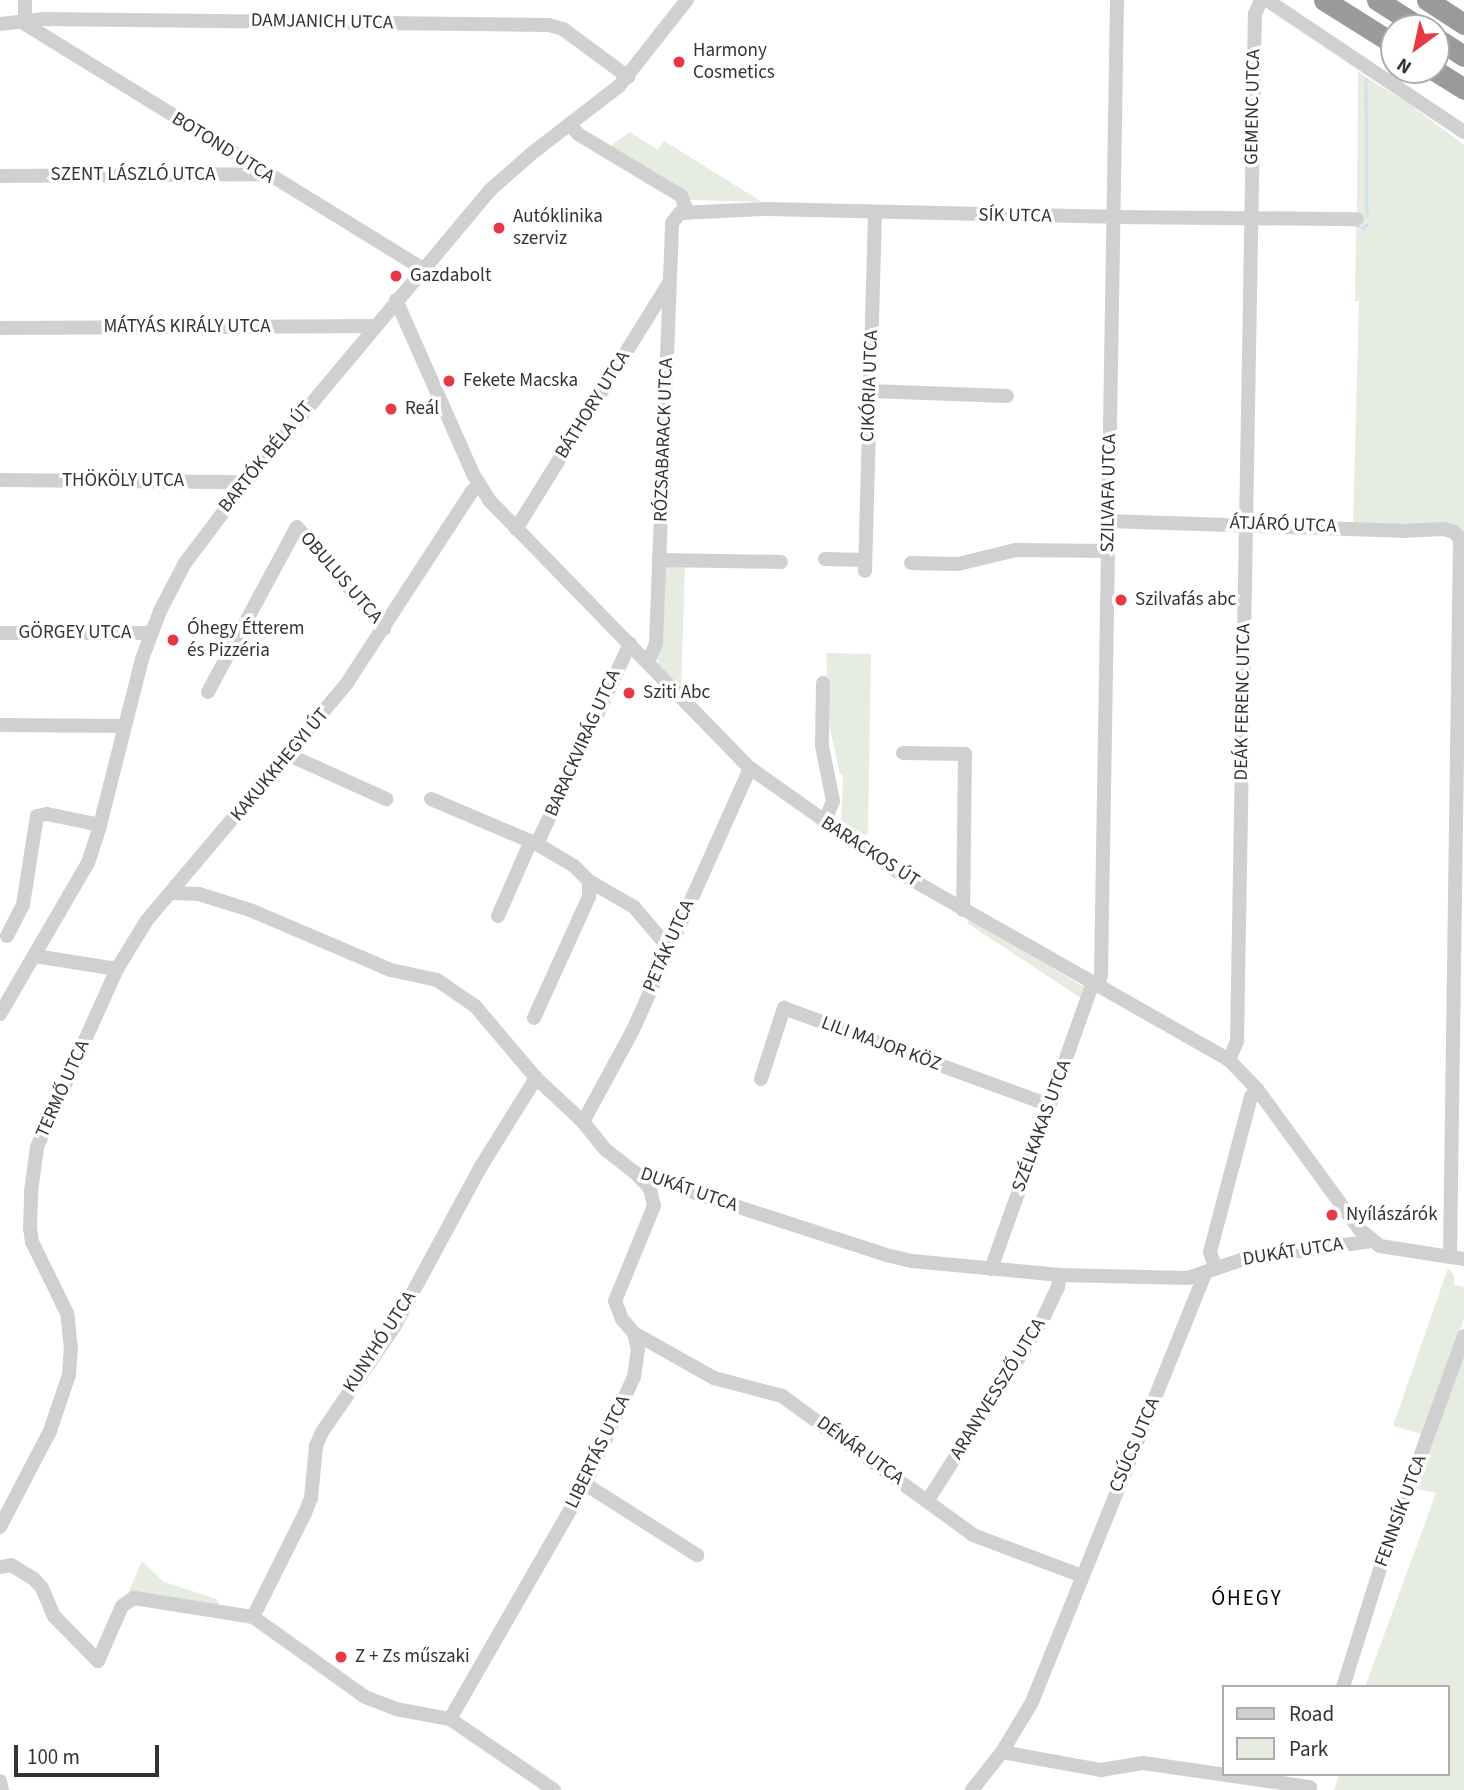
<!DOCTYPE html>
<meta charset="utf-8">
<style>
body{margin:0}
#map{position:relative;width:1464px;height:1790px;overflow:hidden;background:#fff;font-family:"Source Sans 3",sans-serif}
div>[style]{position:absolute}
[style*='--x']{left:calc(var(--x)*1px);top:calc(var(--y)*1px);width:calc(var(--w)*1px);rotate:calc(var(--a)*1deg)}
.green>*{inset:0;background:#e6ecdf}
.stream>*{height:2.5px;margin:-1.25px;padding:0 1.25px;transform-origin:1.25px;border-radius:1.25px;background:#cfe2ee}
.minor>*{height:14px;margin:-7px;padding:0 7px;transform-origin:7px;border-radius:7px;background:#d0d0d0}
.highway>*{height:21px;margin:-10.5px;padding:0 10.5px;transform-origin:10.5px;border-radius:10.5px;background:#9a9a9a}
.dots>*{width:19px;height:19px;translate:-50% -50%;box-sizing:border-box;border:4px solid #fff;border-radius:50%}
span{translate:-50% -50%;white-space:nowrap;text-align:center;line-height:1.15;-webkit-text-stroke:7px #fff;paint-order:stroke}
.street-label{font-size:19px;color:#333}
.poi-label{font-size:19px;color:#333}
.left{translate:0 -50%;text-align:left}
.neighbourhood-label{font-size:21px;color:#000;letter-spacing:2px}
.legend{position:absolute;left:1222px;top:1685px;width:228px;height:91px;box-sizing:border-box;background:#fff;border:2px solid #adadad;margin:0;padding:9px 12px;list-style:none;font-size:21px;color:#333}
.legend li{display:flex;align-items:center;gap:14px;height:35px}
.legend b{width:35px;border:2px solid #adadad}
.north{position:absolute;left:1380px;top:14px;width:70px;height:70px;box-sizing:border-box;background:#fff;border:2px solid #adadad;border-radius:50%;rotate:213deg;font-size:19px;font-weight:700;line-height:28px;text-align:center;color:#333}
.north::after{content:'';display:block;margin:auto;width:24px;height:32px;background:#e63946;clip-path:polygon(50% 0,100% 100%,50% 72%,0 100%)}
.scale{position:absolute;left:14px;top:1745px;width:145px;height:32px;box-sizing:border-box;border:4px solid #333;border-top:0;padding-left:9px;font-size:21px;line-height:24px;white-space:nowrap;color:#333;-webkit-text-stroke:5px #fff;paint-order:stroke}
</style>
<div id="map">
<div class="green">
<i style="clip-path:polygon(1358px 72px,1409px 104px,1464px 145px,1464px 535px,1353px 525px,1359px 301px,1355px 301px,1356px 229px,1363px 230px,1357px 211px)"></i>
<i style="clip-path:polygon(630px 132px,658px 150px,664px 141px,762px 202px,690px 200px,609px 147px)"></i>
<i style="clip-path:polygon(663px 565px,685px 567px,681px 688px,658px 664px)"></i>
<i style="clip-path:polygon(826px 653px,871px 654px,868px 833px,861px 837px,841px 824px,843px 776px,840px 774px,830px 728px)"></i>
<i style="clip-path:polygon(969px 919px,1084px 987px,1081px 998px,967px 923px)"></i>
<i style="clip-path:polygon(1448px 1268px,1454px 1275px,1454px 1285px,1464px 1287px,1464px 1319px,1422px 1434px,1393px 1426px)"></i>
<i style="clip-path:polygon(1464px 1349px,1464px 1790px,1334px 1790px,1339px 1774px,1448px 1774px,1448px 1687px,1365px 1687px,1436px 1493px,1412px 1488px)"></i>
<i style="clip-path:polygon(142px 1561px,164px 1582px,217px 1599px,219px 1605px,127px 1596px)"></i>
</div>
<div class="stream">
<i style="--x:1366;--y:79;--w:136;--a:89.6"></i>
<i style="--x:1355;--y:225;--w:9;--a:21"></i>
<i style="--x:1363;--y:228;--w:5;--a:-37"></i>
</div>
<div class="minor">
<i style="--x:25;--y:0;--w:24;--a:90"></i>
<i style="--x:1267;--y:0;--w:237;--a:33.8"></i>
<i style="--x:0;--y:24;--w:44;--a:-6.5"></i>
<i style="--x:44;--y:19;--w:505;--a:0.68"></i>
<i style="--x:549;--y:25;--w:15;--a:16"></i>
<i style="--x:563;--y:29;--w:81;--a:36.4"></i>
<i style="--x:25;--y:24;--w:467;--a:31.6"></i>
<i style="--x:570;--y:125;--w:12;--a:48"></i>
<i style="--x:578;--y:134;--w:120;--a:31"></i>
<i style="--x:681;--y:196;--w:18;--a:68"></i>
<i style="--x:0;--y:176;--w:265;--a:-0.4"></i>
<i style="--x:396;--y:300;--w:190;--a:66.1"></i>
<i style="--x:473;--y:474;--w:31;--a:58"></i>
<i style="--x:489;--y:500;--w:374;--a:45.8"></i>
<i style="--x:750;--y:768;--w:175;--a:35.2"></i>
<i style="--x:893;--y:869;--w:386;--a:29.6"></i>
<i style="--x:1229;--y:1060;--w:40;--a:46"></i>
<i style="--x:1257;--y:1089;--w:173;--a:53.9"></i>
<i style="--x:1359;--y:1229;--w:27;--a:39"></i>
<i style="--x:1380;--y:1246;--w:85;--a:8.8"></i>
<i style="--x:0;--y:328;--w:374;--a:-0.3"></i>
<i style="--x:870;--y:391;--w:137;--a:2.1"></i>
<i style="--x:0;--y:480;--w:246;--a:0.5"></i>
<i style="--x:1108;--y:521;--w:294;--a:1.9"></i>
<i style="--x:1402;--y:531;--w:42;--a:-2.7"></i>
<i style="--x:1444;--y:529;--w:10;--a:17"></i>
<i style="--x:1454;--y:532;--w:9;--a:49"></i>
<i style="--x:1460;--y:539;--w:718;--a:90.8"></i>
<i style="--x:516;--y:529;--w:290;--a:-58.1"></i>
<i style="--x:825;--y:559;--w:40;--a:1.4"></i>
<i style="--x:659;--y:560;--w:122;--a:0.9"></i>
<i style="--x:911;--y:563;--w:47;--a:1.2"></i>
<i style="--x:958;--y:564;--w:60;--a:-13.6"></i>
<i style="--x:1016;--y:550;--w:92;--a:0.6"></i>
<i style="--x:865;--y:571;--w:358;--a:-88.4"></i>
<i style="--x:0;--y:633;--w:151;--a:0"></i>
<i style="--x:648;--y:663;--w:22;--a:-68"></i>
<i style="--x:656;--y:643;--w:420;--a:-87.8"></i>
<i style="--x:672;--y:223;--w:13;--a:-51"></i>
<i style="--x:680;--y:213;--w:86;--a:-2.7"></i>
<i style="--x:766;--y:209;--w:347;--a:1.3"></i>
<i style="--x:1113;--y:217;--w:244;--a:0.5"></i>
<i style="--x:823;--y:683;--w:63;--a:90.9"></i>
<i style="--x:822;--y:746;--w:56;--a:78.7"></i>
<i style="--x:833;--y:801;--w:24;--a:112"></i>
<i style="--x:208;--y:692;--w:187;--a:-61.7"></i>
<i style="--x:297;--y:527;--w:134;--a:49.5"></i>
<i style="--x:0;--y:725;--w:125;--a:0.5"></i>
<i style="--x:903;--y:753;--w:62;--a:0.9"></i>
<i style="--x:965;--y:754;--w:156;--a:90.7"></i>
<i style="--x:289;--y:755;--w:107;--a:24.4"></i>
<i style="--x:431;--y:799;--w:115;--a:23"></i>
<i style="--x:537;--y:844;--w:43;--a:30.7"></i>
<i style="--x:574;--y:866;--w:21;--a:45"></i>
<i style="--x:589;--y:881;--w:52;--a:30"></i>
<i style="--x:634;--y:907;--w:52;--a:49.6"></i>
<i style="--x:537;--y:844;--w:221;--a:-65.1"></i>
<i style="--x:173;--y:893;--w:26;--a:2"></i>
<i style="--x:199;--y:894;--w:53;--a:17.4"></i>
<i style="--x:250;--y:910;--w:153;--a:23.1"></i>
<i style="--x:391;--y:970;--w:47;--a:12.3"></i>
<i style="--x:437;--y:980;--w:46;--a:34.4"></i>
<i style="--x:475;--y:1006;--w:94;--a:49.7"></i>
<i style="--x:536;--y:1078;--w:64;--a:43.1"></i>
<i style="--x:583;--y:1122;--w:36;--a:51"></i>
<i style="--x:606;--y:1150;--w:39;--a:38"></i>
<i style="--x:637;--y:1174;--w:262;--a:18"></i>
<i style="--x:886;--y:1255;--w:27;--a:13"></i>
<i style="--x:912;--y:1261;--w:149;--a:5.4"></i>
<i style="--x:1060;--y:1275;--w:128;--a:1.3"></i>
<i style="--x:1188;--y:1278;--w:62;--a:-18.7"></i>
<i style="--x:1247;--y:1258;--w:126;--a:-7.7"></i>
<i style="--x:498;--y:916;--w:82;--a:-66.3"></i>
<i style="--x:7;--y:936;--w:35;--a:-63"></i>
<i style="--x:23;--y:905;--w:90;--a:-81.1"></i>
<i style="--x:37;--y:816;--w:10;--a:-11"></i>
<i style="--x:47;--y:814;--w:54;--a:11.7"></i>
<i style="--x:35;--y:956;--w:83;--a:9"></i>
<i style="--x:1098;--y:985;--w:10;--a:-73"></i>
<i style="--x:1101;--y:975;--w:975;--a:-89.06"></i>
<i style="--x:0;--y:1014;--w:175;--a:-59.8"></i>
<i style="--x:88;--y:863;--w:40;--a:-72"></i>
<i style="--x:100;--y:825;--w:171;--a:-75.8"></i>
<i style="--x:142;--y:659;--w:51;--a:-69.4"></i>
<i style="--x:160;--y:611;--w:54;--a:-62.5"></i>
<i style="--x:185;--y:563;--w:101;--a:-53"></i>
<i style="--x:246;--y:482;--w:379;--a:-50.1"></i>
<i style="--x:489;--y:191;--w:56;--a:-41.4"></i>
<i style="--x:531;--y:154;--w:111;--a:-37.7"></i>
<i style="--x:619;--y:86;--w:110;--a:-51.7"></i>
<i style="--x:534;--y:1018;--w:133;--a:-65.6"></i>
<i style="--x:589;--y:897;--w:16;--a:-90"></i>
<i style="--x:1229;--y:1060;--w:21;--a:-67"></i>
<i style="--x:1237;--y:1041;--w:1027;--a:-89"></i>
<i style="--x:1255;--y:14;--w:15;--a:-67"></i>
<i style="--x:536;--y:1078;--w:106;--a:121.9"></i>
<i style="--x:480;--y:1168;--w:181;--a:118.4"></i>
<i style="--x:394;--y:1327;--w:127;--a:124.4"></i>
<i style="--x:322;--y:1432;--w:15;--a:113"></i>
<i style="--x:316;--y:1446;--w:52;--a:95.5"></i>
<i style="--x:311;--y:1498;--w:16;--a:112"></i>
<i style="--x:305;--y:1513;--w:116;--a:116.6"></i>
<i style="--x:253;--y:1617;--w:138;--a:35.5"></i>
<i style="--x:365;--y:1697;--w:33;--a:21"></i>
<i style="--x:396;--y:1709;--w:55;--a:10.5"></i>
<i style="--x:450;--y:1719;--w:126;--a:34.3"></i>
<i style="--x:761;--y:1079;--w:75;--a:-72.1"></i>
<i style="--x:784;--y:1008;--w:282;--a:20.1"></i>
<i style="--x:583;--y:1122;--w:105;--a:-61.5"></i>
<i style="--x:633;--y:1030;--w:287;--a:-65.9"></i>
<i style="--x:1215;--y:1267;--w:16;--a:-108"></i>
<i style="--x:1210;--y:1252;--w:160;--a:-75.2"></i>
<i style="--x:1251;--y:1097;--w:10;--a:-53"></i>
<i style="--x:991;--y:1269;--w:304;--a:-70.4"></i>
<i style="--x:634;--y:1333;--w:92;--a:29.4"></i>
<i style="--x:714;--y:1378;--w:70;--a:14.8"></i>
<i style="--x:782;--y:1396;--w:236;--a:36"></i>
<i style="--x:973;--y:1535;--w:116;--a:20.6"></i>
<i style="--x:585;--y:1484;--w:133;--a:32.4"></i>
<i style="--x:928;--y:1500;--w:212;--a:-57.5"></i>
<i style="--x:1042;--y:1321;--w:38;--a:-65"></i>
<i style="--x:1058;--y:1287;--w:12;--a:-81"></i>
<i style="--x:0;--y:1527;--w:108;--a:-62.5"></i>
<i style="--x:50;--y:1431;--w:59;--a:-71.3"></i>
<i style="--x:69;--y:1375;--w:26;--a:-86"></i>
<i style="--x:71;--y:1349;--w:36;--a:-96"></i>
<i style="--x:67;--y:1313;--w:79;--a:-116.2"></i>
<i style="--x:32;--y:1242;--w:14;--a:-98"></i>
<i style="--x:30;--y:1228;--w:36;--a:-88"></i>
<i style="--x:31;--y:1192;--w:45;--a:-82.4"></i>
<i style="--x:37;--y:1147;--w:195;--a:-65.8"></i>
<i style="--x:117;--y:969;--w:57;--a:-58.5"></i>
<i style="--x:147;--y:920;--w:310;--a:-49.8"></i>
<i style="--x:347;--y:683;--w:229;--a:-56.9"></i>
<i style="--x:472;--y:491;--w:8;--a:-40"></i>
<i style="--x:0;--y:1567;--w:11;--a:-10"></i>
<i style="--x:11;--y:1565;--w:26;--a:31"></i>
<i style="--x:33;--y:1578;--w:13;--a:48"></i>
<i style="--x:42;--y:1588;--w:30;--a:67"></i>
<i style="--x:54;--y:1616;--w:63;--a:45.6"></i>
<i style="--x:98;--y:1661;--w:60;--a:-66.4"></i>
<i style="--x:122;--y:1606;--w:14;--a:-34"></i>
<i style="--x:134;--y:1598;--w:121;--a:9.1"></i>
<i style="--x:1343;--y:1687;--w:137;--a:-72.6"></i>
<i style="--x:1384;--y:1556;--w:234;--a:-70"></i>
<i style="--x:450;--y:1719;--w:271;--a:-60.1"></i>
<i style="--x:585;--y:1484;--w:118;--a:-65.4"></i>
<i style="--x:634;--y:1377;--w:27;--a:-82"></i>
<i style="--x:638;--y:1350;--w:17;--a:-103"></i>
<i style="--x:634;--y:1333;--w:18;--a:-131"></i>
<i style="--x:622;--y:1319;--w:19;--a:-111"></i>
<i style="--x:615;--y:1301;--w:103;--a:-67.7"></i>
<i style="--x:654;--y:1206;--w:18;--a:-103"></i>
<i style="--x:650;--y:1188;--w:18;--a:-135"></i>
<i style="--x:1002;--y:1752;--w:101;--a:10.3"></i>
<i style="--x:1101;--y:1770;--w:43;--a:-9.5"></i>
<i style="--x:1143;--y:1763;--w:169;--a:8.2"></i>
<i style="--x:0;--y:1781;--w:9;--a:77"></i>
<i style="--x:972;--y:1790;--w:48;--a:-51.7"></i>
<i style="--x:1002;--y:1752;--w:58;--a:-59"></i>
<i style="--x:1032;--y:1702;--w:464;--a:-68"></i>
</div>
<div class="highway">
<i style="--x:1324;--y:0;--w:83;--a:32.2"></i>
<i style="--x:1377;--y:0;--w:52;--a:32.5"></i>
<i style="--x:1427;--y:0;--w:44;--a:33"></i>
<i style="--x:1436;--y:38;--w:33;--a:33"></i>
<i style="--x:1434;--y:70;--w:36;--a:32"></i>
</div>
<div class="dots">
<i style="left:679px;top:62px;background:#e63946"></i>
<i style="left:499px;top:228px;background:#e63946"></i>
<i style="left:396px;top:276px;background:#e63946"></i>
<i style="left:449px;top:381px;background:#e63946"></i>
<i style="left:391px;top:409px;background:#e63946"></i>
<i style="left:1121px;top:600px;background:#e63946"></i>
<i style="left:173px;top:640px;background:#e63946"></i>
<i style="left:629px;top:693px;background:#e63946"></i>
<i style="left:1332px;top:1215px;background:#e63946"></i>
<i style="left:341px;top:1657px;background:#e63946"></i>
</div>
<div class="street-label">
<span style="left:322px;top:22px;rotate:1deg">DAMJANICH UTCA</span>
<span style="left:1253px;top:107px;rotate:-89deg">GEMENC UTCA</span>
<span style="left:223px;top:148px;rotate:32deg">BOTOND UTCA</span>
<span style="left:133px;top:175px">SZENT LÁSZLÓ UTCA</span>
<span style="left:1015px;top:216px;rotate:1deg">SÍK UTCA</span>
<span style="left:187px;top:327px">MÁTYÁS KIRÁLY UTCA</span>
<span style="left:870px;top:386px;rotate:-88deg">CIKÓRIA UTCA</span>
<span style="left:593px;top:405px;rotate:-58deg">BÁTHORY UTCA</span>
<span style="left:664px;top:440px;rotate:-88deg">RÓZSABARACK UTCA</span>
<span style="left:266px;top:457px;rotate:-51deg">BARTÓK BÉLA ÚT</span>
<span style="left:123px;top:481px">THÖKÖLY UTCA</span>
<span style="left:1109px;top:493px;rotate:-89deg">SZILVAFA UTCA</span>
<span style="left:1283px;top:525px;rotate:2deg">ÁTJÁRÓ UTCA</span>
<span style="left:341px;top:578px;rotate:49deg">OBULUS UTCA</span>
<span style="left:75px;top:633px">GÖRGEY UTCA</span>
<span style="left:1243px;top:702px;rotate:-89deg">DEÁK FERENC UTCA</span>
<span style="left:583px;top:743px;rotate:-66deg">BARACKVIRÁG UTCA</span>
<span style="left:280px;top:765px;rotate:-50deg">KAKUKKHEGYI ÚT</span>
<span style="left:870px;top:852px;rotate:33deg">BARACKOS ÚT</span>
<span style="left:669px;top:946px;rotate:-66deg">PETÁK UTCA</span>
<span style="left:881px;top:1044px;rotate:20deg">LILI MAJOR KÖZ</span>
<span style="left:63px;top:1089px;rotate:-66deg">TERMŐ UTCA</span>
<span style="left:1042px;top:1126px;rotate:-70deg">SZÉLKAKAS UTCA</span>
<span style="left:689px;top:1190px;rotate:19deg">DUKÁT UTCA</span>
<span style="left:1293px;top:1252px;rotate:-9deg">DUKÁT UTCA</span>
<span style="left:380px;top:1342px;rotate:-57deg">KUNYHÓ UTCA</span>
<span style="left:998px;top:1389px;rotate:-58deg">ARANYVESSZŐ UTCA</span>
<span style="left:1135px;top:1445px;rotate:-67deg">CSÚCS UTCA</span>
<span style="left:860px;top:1451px;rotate:36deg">DÉNÁR UTCA</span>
<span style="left:598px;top:1452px;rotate:-64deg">LIBERTÁS UTCA</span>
<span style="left:1401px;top:1511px;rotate:-70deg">FENNSÍK UTCA</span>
</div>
<div class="poi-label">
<span class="left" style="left:693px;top:62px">Harmony<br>Cosmetics</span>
<span class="left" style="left:513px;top:228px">Autóklinika<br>szerviz</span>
<span class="left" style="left:410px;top:276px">Gazdabolt</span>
<span class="left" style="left:463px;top:381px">Fekete Macska</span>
<span class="left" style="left:405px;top:409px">Reál</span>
<span class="left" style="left:1135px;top:600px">Szilvafás abc</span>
<span class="left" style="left:187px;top:640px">Óhegy Étterem<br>és Pizzéria</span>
<span class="left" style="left:643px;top:693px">Sziti Abc</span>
<span class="left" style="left:1346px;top:1215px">Nyílászárók</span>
<span class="left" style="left:355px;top:1657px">Z + Zs műszaki</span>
</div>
<div class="neighbourhood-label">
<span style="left:1247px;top:1598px">ÓHEGY</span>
</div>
<ul class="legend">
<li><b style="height:9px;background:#d0d0d0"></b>Road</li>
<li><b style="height:19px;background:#e6ecdf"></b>Park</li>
</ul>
<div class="north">N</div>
<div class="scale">100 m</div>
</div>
